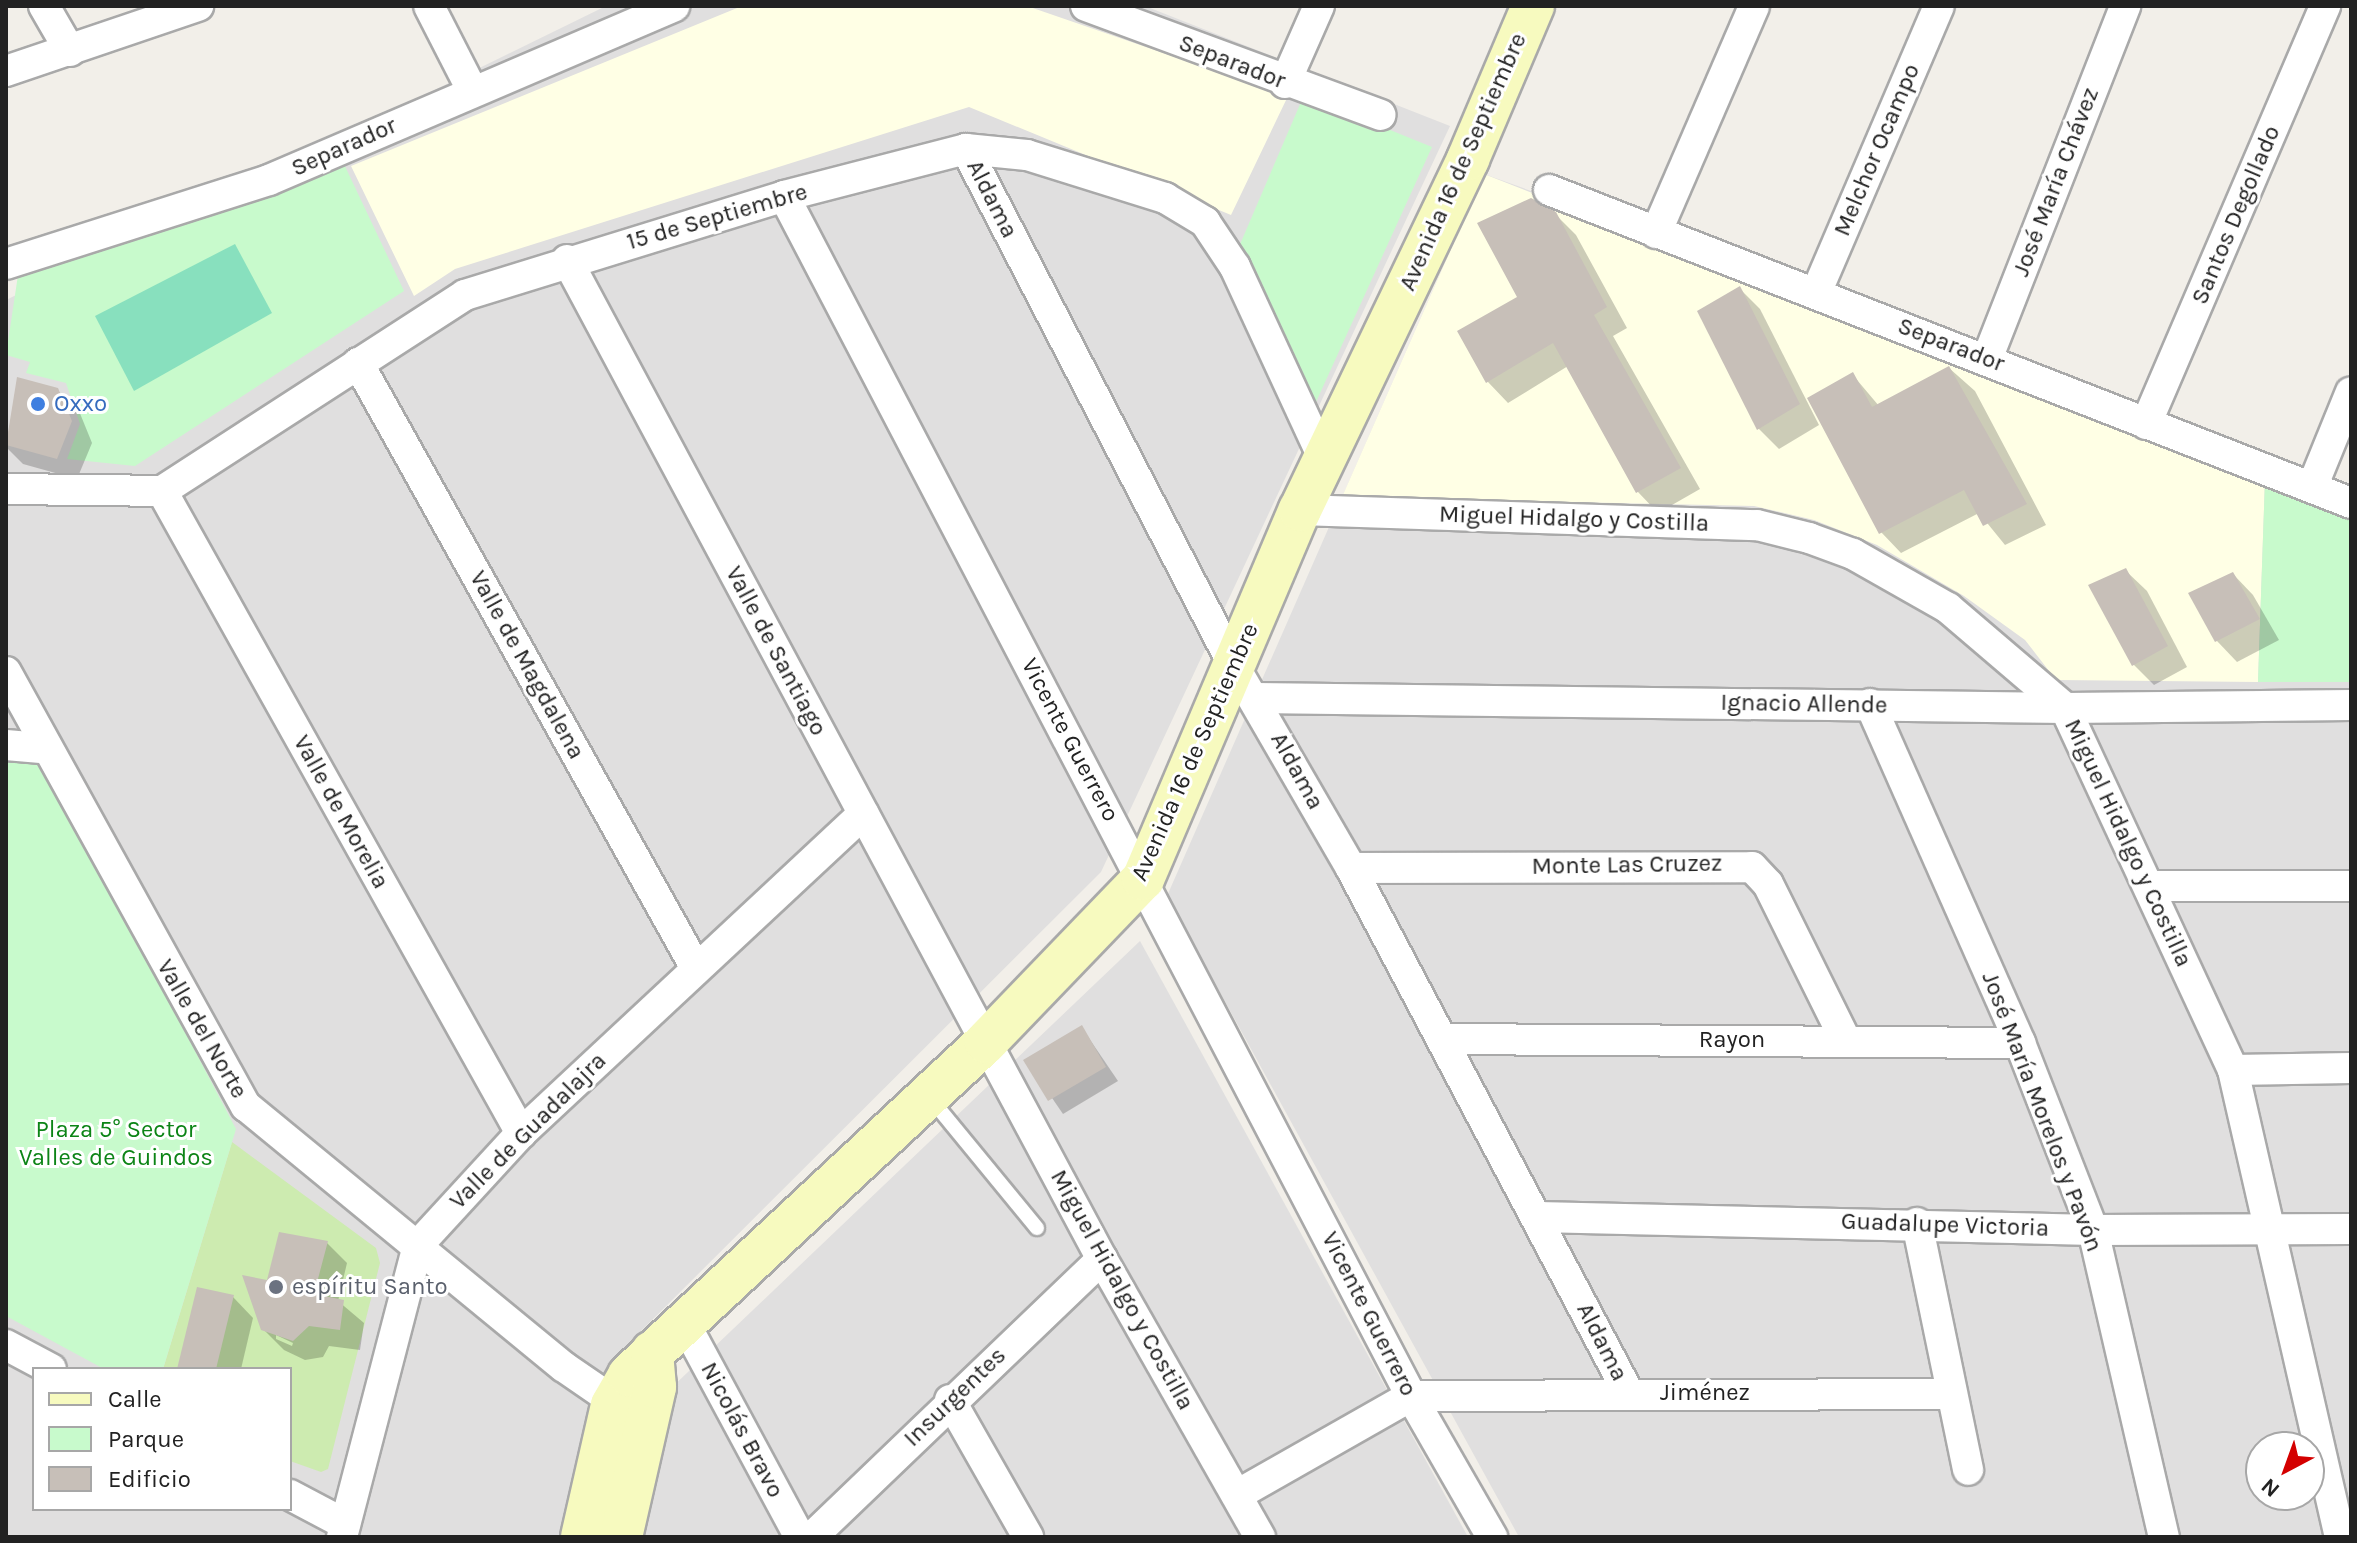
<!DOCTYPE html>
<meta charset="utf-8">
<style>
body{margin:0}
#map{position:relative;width:2357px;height:1543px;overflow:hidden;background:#f2efe9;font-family:Karla,sans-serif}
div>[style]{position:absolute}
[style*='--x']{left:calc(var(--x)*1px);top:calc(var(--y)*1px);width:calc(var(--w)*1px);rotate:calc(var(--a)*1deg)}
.residential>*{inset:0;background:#e0dfdf}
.education>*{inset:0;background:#ffffe5}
.grass>*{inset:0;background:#cdebb0}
.park>*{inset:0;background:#c8facc}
.pitch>*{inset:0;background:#88e0be}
.shadow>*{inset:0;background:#0003}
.building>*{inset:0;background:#c7bfb8}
.roads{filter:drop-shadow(2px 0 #a9a9a9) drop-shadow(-2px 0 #a9a9a9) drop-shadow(0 2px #a9a9a9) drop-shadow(0 -2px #a9a9a9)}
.lane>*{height:14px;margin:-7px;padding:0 7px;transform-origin:7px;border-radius:7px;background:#fff}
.street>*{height:30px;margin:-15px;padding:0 15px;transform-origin:15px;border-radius:15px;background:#fff}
.secondary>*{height:42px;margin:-21px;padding:0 21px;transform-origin:21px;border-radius:21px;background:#f7fabf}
.dots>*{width:22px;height:22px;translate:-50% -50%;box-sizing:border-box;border:4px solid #fff;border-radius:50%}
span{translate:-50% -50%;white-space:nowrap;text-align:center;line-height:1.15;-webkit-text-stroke:6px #fff;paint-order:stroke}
.street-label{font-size:24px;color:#222}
.shop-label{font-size:24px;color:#366cbe}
.left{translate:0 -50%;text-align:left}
.park-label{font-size:24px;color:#0c8416}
.worship-label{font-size:24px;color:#5b616d}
.frame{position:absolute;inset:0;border:8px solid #222;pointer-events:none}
.legend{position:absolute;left:32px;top:1367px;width:260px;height:144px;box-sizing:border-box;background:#fff;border:2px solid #a7a7a7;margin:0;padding:10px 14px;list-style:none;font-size:24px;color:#222}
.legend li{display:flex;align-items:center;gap:16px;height:40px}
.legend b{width:40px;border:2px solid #a7a7a7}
.north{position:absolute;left:2245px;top:1431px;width:80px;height:80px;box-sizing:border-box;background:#fff;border:2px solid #a7a7a7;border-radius:50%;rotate:221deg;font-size:22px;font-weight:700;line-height:32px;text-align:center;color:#222}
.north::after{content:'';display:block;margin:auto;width:28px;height:36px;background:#d40000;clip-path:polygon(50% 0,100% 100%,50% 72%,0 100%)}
</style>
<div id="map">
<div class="residential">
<i style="clip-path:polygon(evenodd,606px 6px,1145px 6px,1450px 126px,1101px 872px,608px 1364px,565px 1537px,6px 1537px,6px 300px,606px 6px,34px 1369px,290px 1369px,290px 1509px,34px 1509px,34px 1369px)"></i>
<i style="clip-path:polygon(evenodd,1484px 174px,2351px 486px,2351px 1537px,1519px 1537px,1167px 896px,1484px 174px,2261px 1447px,2309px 1447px,2309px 1495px,2261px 1495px,2261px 1447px)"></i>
<i style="clip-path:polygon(1140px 941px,1468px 1537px,645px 1537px,667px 1392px)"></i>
</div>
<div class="education">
<i style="clip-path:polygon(742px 6px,1027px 6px,1288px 96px,1231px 215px,969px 107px,455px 269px,414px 296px,351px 166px)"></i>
<i style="clip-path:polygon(1484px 174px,2265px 480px,2258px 682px,2056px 680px,2025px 640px,1964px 596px,1877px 545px,1814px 520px,1754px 506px,1342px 497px)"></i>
</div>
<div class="grass">
<i style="clip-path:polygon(232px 1142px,376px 1248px,380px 1263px,328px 1469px,321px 1472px,290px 1461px,290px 1369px,163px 1369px)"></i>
</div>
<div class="park">
<i style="clip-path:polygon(1304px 95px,1432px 147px,1311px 413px,1238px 249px)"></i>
<i style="clip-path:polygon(343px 162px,404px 291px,135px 466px,67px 459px,80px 424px,66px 383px,26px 373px,30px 362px,6px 355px,18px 275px)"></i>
<i style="clip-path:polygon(2265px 480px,2351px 513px,2351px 682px,2258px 682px)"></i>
<i style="clip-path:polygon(6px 756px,41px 758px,236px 1129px,163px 1369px,104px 1369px,6px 1316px)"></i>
</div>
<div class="pitch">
<i style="clip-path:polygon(235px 244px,272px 313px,134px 391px,95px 316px)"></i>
</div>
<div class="shadow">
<i style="clip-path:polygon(1555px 214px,1576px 235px,1627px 328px,1613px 336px,1700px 489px,1658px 513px,1638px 492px,1568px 366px,1508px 403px,1488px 382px,1460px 332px,1519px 297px)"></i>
<i style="clip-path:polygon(1740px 289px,1760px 309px,1819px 425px,1779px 449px,1758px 428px)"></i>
<i style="clip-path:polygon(1949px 368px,1975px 391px,2046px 525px,2005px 545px,1979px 513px,1901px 553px,1881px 532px,1852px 374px,1879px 406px)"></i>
<i style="clip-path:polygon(18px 380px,57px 390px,79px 411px,92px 443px,77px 479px,23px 464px,6px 447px)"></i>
<i style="clip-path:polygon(2126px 571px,2147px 591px,2187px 667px,2154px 685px,2133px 664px)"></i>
<i style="clip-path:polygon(2233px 574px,2253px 595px,2279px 640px,2237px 662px,2217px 641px)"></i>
<i style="clip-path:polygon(1082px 1028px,1118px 1081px,1063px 1114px,1026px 1060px)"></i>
<i style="clip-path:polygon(evenodd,327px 1243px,347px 1263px,338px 1301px,364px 1323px,360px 1350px,329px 1346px,323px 1357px,305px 1360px,284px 1350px,263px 1329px,268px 1283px,327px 1243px,276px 1335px,293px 1343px,292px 1346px,276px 1339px,276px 1335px)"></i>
<i style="clip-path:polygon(233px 1297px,253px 1318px,241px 1369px,179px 1369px)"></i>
</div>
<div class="building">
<i style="clip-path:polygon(1531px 198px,1556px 212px,1607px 307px,1594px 315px,1681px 468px,1636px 493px,1553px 343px,1486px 383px,1457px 331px,1517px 297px,1477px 223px)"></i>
<i style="clip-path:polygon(1740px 286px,1800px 404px,1757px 430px,1697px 311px)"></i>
<i style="clip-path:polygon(1949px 366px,2027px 504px,1983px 526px,1964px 490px,1879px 534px,1807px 398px,1853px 372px,1872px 407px)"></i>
<i style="clip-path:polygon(17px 377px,58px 388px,72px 421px,57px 459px,6px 445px)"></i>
<i style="clip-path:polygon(2126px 568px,2168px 646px,2132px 666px,2088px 585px)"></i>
<i style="clip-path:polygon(2233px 572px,2260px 619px,2215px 642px,2188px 593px)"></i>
<i style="clip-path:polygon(1082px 1025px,1106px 1067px,1048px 1101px,1023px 1060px)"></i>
<i style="clip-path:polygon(279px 1232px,328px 1241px,314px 1294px,344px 1300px,340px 1330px,309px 1326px,293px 1341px,261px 1330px,242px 1275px,267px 1280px)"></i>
<i style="clip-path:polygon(197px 1287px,234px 1295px,216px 1369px,177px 1369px)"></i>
</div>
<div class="roads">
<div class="lane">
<i style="--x:931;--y:1099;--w:167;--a:50.6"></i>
</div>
<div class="street">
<i style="--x:44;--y:6;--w:52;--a:60"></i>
<i style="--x:429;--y:6;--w:94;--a:62.9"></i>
<i style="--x:1086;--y:6;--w:314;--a:20.3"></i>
<i style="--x:6;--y:71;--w:203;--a:-18.7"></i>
<i style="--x:1285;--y:83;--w:84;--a:-66.2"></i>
<i style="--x:966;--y:149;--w:585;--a:62.6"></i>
<i style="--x:1235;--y:668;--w:231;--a:59.9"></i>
<i style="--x:1351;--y:868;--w:593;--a:62.14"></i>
<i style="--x:1549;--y:190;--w:861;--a:21.32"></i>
<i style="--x:784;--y:196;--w:1354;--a:62.41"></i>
<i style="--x:1411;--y:1396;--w:163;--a:60.1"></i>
<i style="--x:1656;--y:233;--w:247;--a:-66.6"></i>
<i style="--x:567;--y:260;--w:1133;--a:61.83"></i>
<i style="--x:1102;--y:1259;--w:320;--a:60.4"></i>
<i style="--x:6;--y:264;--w:276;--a:-17.7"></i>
<i style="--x:269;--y:180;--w:441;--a:-23.2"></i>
<i style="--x:1816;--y:293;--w:312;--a:-66.8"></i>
<i style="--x:1987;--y:359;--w:379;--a:-68.6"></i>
<i style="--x:358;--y:363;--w:693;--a:60.81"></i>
<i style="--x:2146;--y:424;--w:455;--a:-66.8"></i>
<i style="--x:2313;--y:485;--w:100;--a:-67.8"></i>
<i style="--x:6;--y:489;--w:156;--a:0.7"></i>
<i style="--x:162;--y:491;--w:361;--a:-32.9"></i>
<i style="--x:465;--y:295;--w:334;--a:-17.2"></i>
<i style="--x:784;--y:196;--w:188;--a:-14.5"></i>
<i style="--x:966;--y:149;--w:61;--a:5.6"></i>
<i style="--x:1027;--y:155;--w:145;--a:17.3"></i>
<i style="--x:1165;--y:198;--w:47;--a:31"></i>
<i style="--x:1205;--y:222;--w:54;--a:56.3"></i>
<i style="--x:1235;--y:267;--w:215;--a:65.2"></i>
<i style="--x:162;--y:491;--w:736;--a:60.79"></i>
<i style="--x:1300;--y:510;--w:457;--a:1.9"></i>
<i style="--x:1757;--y:525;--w:54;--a:14"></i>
<i style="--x:1809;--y:538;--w:47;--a:20"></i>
<i style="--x:1853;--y:554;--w:109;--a:29.6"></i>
<i style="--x:1948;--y:608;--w:154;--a:40.5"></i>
<i style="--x:2065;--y:708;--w:399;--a:65.1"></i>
<i style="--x:2233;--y:1070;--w:479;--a:77.1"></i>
<i style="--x:6;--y:672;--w:496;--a:61.1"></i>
<i style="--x:246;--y:1106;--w:411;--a:39.4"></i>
<i style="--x:564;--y:1367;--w:78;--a:34.5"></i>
<i style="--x:1256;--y:698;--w:809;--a:0.71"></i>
<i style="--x:2065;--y:708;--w:286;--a:-0.6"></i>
<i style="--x:1870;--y:704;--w:371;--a:66.1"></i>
<i style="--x:2020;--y:1043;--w:201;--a:68.7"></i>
<i style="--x:2093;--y:1230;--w:315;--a:77"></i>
<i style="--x:6;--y:745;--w:38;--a:5"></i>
<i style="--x:1351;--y:868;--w:401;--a:-0.1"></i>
<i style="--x:1752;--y:867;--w:23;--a:47"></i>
<i style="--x:1768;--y:884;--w:175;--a:63.6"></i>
<i style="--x:2149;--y:886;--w:202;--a:0"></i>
<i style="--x:1444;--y:1039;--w:576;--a:0.4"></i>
<i style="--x:2233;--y:1070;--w:118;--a:-1"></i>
<i style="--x:1538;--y:1217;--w:555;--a:1.34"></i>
<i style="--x:2093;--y:1230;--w:258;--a:-0.2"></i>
<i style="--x:1917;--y:1223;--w:252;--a:78.3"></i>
<i style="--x:684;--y:1322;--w:244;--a:61.7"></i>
<i style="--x:6;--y:1345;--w:51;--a:28.1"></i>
<i style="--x:950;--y:1400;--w:158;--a:60.3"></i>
<i style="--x:290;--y:1495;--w:62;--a:27.8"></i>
<i style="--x:1237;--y:1495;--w:200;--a:-29.6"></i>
<i style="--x:1411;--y:1396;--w:540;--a:-0.21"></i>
<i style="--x:342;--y:1537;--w:302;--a:-75.4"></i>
<i style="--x:418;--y:1245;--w:152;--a:-47.4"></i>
<i style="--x:521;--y:1133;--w:468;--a:-43"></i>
<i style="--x:812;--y:1537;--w:402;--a:-43.8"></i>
</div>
<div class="secondary">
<i style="--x:582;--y:1537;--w:135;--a:-77.2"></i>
<i style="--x:612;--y:1405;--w:34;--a:-60"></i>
<i style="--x:629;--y:1375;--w:488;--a:-43"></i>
<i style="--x:986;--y:1042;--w:226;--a:-46.1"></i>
<i style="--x:1143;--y:879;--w:401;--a:-67"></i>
<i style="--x:1300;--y:510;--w:389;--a:-64.4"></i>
<i style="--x:1468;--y:159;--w:166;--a:-67"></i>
<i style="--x:621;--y:1537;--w:154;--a:-77.2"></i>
<i style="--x:655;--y:1387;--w:35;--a:-95"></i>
</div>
</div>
<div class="dots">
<i style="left:38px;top:404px;background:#3f7fe0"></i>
<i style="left:276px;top:1287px;background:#6b7280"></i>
</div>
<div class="street-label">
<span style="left:1232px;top:62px;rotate:21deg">Separador</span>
<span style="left:344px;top:147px;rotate:-24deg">Separador</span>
<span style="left:1877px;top:150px;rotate:-67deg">Melchor Ocampo</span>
<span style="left:1463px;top:162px;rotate:-66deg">Avenida 16 de Septiembre</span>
<span style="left:2056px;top:182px;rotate:-69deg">José María Chávez</span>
<span style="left:992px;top:199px;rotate:63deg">Aldama</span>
<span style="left:2236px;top:215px;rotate:-67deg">Santos Degollado</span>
<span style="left:717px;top:217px;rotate:-16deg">15 de Septiembre</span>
<span style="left:1951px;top:345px;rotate:21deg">Separador</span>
<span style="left:1574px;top:519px;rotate:2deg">Miguel Hidalgo y Costilla</span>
<span style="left:776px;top:651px;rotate:62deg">Valle de Santiago</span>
<span style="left:527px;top:665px;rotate:61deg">Valle de Magdalena</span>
<span style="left:1804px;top:704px;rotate:1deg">Ignacio Allende</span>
<span style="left:1070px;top:740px;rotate:62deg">Vicente Guerrero</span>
<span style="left:1195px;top:752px;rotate:-66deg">Avenida 16 de Septiembre</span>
<span style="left:1297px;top:771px;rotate:61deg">Aldama</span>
<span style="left:341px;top:812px;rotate:61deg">Valle de Morelia</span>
<span style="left:2128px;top:843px;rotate:65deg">Miguel Hidalgo y Costilla</span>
<span style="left:1627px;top:865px;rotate:-1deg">Monte Las Cruzez</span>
<span style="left:202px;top:1029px;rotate:60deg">Valle del Norte</span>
<span style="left:1732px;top:1040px">Rayon</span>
<span style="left:2042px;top:1112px;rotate:69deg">José María Morelos y Pavón</span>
<span style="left:528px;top:1131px;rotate:-45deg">Valle de Guadalajra</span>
<span style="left:1945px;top:1225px;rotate:2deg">Guadalupe Victoria</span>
<span style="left:1122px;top:1290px;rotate:61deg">Miguel Hidalgo y Costilla</span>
<span style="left:1369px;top:1314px;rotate:63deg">Vicente Guerrero</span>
<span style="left:1602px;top:1342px;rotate:63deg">Aldama</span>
<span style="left:1705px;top:1393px">Jiménez</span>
<span style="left:955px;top:1397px;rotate:-44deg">Insurgentes</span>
<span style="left:742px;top:1430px;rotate:62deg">Nicolás Bravo</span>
</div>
<div class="shop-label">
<span class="left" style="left:54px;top:404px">Oxxo</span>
</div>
<div class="park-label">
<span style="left:116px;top:1144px">Plaza 5° Sector<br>Valles de Guindos</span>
</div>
<div class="worship-label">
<span class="left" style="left:292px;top:1287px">espíritu Santo</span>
</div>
<div class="frame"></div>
<ul class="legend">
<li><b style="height:10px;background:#f7fabf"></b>Calle</li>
<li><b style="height:22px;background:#c8facc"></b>Parque</li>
<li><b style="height:22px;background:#c7bfb8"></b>Edificio</li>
</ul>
<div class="north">N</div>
</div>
